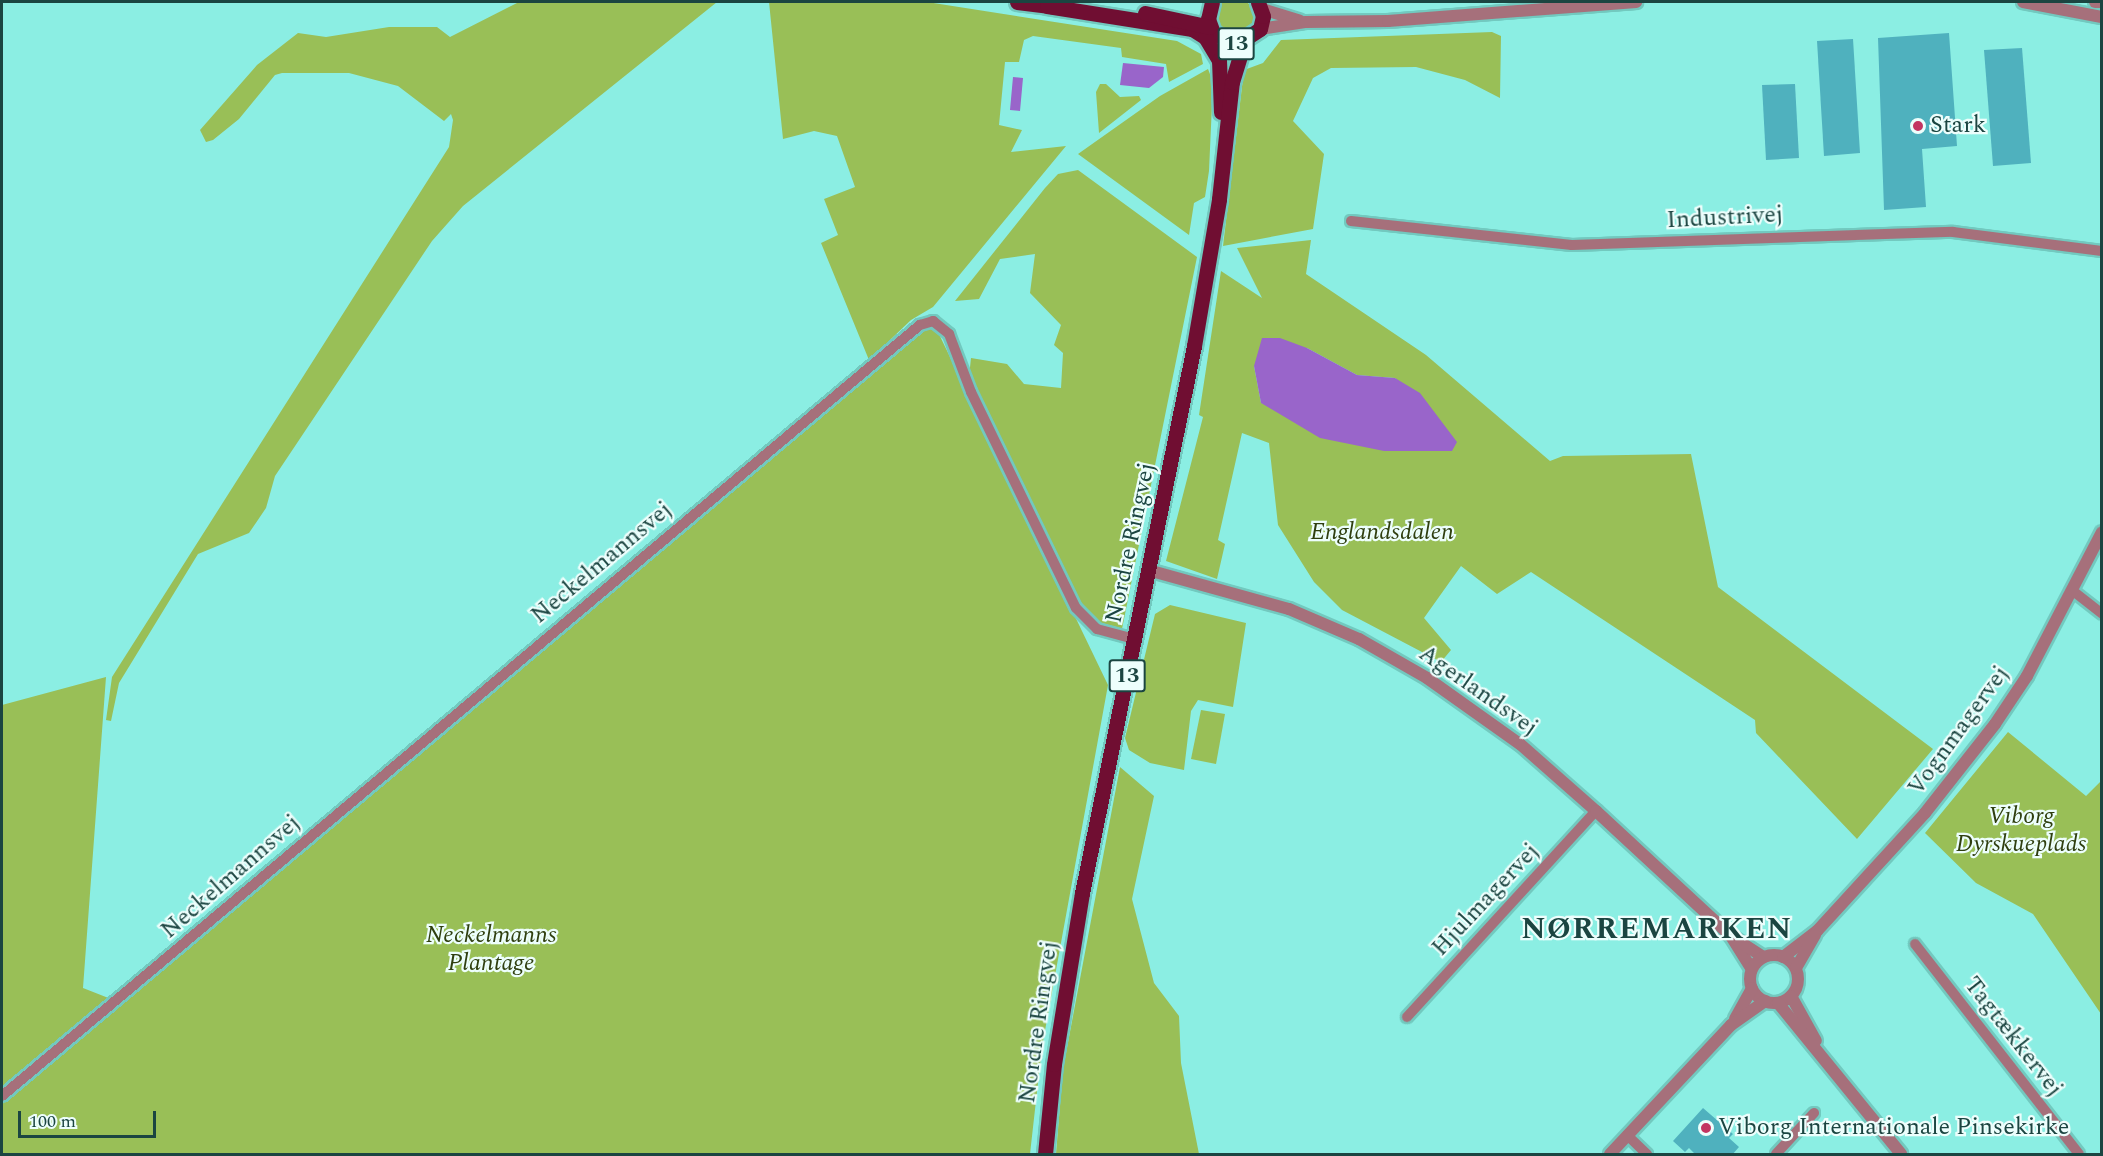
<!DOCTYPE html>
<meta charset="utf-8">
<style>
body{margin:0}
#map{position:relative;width:2103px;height:1156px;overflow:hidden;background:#8beee3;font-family:Spectral,serif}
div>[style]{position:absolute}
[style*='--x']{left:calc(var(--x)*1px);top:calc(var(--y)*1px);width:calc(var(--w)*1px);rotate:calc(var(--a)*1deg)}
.green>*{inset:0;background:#99bf57}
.round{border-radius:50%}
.water>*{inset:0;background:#9965ca}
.building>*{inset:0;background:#4fb1be}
.roads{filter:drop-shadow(2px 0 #72c9bf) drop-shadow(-2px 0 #72c9bf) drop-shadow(0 2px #72c9bf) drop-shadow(0 -2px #72c9bf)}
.minor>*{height:10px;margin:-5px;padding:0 5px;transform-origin:5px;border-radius:5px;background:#a6707b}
.tertiary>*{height:12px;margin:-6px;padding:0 6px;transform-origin:6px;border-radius:6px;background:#a6707b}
.tertiary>.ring{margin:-6px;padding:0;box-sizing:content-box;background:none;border:12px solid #a6707b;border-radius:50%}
.primary>*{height:15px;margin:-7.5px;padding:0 7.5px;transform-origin:7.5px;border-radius:7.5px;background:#700e32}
.dots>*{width:16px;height:16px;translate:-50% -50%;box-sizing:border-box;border:3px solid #edfefc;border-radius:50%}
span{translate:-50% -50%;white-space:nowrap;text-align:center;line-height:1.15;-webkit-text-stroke:4.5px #edfefc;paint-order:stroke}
.shield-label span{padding:2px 4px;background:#edfefc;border:2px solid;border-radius:4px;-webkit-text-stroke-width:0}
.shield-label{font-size:22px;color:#1b4541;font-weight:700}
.poi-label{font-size:24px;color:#1b4541}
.left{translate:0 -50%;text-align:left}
.street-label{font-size:24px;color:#1b4541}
.park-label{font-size:24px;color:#2f3f0f;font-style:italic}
.district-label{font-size:30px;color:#1b4541;font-weight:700;letter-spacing:1.5px}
.frame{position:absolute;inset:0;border:3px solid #1b4541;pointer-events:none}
.scale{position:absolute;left:18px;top:1111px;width:138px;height:27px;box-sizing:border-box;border:3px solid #1b4541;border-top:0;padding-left:8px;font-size:18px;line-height:21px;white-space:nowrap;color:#1b4541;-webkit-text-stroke:4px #edfefc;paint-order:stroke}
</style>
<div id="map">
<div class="green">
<i class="round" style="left:1216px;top:-2px;width:38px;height:38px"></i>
<i style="clip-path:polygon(519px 2px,717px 2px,463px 206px,432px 241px,275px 476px,266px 508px,249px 533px,198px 554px,119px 683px,111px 721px,106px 720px,112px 677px,449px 147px,453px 120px,451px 114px,444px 121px,398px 86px,349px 73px,282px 73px,275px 75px,239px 119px,213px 140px,206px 142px,200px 130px,257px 65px,298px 33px,326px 37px,389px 27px,437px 27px,450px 37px)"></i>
<i style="clip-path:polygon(769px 2px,927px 2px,1177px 41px,1201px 54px,1203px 64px,1169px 82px,1166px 64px,1122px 57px,1121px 48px,1033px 36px,1024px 40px,1019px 62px,1005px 62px,999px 125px,1022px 130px,1011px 152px,1066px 146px,933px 307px,911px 320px,869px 360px,821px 243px,838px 235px,824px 199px,855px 187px,837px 136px,814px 131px,783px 139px)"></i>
<i style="clip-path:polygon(1492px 32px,1501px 36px,1500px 98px,1465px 80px,1416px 67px,1331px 68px,1313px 78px,1293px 121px,1324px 154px,1313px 229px,1223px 246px,1244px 70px,1263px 63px,1281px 40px)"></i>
<i style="clip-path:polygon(1208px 69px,1213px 82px,1209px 171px,1205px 197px,1194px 203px,1189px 235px,1078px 154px,1160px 96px)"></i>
<i style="clip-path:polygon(1100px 84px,1106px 84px,1120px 97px,1139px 96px,1141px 100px,1099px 133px,1096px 92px)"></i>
<i style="clip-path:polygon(1078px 170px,1197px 257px,1122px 629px,1098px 622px,1079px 602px,969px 377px,971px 358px,1007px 364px,1024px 384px,1061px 388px,1063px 353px,1054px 345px,1061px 325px,1030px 293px,1035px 254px,1000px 259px,979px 299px,955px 301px,1045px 188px,1058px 174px)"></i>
<i style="clip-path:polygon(evenodd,1311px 240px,1306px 274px,1426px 355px,1550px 461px,1563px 456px,1691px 454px,1718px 587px,1933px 749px,1857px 839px,1756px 733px,1755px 720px,1531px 572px,1497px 594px,1461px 566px,1424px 618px,1451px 650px,1441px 662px,1342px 610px,1314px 582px,1278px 525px,1269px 443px,1242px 433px,1218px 540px,1225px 544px,1217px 579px,1166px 561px,1203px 417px,1199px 415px,1221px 271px,1262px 298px,1237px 248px,1311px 240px,1307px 348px,1357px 375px,1395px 378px,1456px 442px,1261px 403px,1254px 366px,1307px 348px)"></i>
<i style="clip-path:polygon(923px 328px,937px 330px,1108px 685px,1042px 1047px,1030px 1154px,2px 1154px,2px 705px,106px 677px,83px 988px,111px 999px)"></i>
<i style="clip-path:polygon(1170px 605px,1246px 623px,1233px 707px,1198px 700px,1191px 711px,1184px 770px,1150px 763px,1129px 750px,1125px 738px,1155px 614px)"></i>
<i style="clip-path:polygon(1201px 710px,1225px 714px,1216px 764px,1191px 759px)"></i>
<i style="clip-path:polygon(2008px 732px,2086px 796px,2101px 781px,2101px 1014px,2033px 914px,1976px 883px,1925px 833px)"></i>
<i style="clip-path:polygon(1120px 767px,1154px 796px,1132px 899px,1154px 983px,1179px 1016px,1181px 1063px,1199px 1154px,1056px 1154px,1063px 1069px)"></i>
</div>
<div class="water">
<i style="clip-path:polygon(1123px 63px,1164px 67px,1163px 77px,1149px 88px,1120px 85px)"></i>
<i style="clip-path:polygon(1013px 77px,1023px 78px,1020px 111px,1010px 110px)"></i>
<i style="clip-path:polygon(1262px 338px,1280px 338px,1307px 348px,1357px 375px,1395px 378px,1420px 393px,1457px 442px,1452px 451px,1384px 451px,1320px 438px,1261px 403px,1254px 366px)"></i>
</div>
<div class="building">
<i style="clip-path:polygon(1949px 33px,1957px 146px,1922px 149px,1926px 207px,1884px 210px,1878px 38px)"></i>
<i style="clip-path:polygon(1853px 39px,1860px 153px,1824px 156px,1817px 41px)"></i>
<i style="clip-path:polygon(2022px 48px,2031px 163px,1993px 166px,1984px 50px)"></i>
<i style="clip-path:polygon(1795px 84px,1799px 158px,1766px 160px,1762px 85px)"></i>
<i style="clip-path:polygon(1703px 1108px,1733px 1134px,1729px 1138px,1739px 1147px,1732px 1155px,1696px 1155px,1689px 1148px,1685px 1152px,1673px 1141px)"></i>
</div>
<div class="roads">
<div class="minor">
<i style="--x:1351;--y:221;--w:222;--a:6.2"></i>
<i style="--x:1572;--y:245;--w:381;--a:-2"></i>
<i style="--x:1953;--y:232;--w:150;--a:7.3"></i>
<i style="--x:2073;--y:591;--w:37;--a:38"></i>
<i style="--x:1915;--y:944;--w:266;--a:52"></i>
<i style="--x:1407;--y:1017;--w:280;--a:-47.5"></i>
<i style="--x:2;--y:1096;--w:1199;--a:-40.03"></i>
<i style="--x:920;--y:325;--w:14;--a:-17"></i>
<i style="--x:933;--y:321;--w:21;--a:39"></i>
<i style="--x:949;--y:334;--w:62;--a:69.2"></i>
<i style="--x:971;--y:392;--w:240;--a:64.1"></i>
<i style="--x:1076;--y:608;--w:30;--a:45"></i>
<i style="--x:1097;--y:629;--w:38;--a:15"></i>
<i style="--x:1627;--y:1135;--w:28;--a:44"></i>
<i style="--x:1776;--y:1154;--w:56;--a:-47.2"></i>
</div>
<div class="tertiary">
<i style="--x:2023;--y:2;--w:80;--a:10.8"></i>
<i style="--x:2095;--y:2;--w:7;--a:0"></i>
<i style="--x:1262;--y:9;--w:39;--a:17"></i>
<i style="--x:1260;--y:29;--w:47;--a:-8.7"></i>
<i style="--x:1306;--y:22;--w:82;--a:-0.7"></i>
<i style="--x:1388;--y:21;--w:249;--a:-4.4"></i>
<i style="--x:1148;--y:570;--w:146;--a:15.5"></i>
<i style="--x:1289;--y:609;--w:76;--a:23.2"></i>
<i style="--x:1359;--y:639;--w:78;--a:29.8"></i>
<i style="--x:1427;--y:678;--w:114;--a:35.4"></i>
<i style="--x:1520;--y:744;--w:101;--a:41.4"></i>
<i style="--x:1596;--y:811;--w:184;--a:42.8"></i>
<i style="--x:1731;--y:936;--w:39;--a:58"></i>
<i style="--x:1734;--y:938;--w:35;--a:33"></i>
<i class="ring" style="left:1750px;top:955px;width:36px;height:36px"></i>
<i style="--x:1783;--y:957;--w:43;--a:-37.4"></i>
<i style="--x:1817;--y:931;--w:160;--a:-47.5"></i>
<i style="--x:1925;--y:813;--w:113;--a:-51.8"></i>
<i style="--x:1995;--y:724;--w:58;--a:-56.3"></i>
<i style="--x:2027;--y:676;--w:162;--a:-62.5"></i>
<i style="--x:1796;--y:968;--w:38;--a:-60"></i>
<i style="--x:1791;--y:996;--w:51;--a:60.9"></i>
<i style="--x:1778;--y:1003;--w:195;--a:50.8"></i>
<i style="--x:1735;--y:1019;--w:35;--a:-61"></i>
<i style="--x:1610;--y:1154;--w:177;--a:-46.8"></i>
<i style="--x:1731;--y:1025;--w:42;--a:-35.2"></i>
</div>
<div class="primary">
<i style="--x:1017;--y:2;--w:39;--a:7"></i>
<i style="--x:1212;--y:2;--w:17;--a:103"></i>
<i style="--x:1208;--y:19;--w:15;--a:70"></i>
<i style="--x:1213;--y:33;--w:26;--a:25"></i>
<i style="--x:1237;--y:44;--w:27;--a:-33"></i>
<i style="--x:1260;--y:29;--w:13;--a:-77"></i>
<i style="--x:1263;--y:16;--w:15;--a:-110"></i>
<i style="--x:1047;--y:6;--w:147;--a:9"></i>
<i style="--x:1192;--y:29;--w:15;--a:32"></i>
<i style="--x:1205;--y:37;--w:27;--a:59"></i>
<i style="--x:1219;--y:60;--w:52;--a:87.8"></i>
<i style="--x:1145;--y:13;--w:66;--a:12.2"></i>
<i style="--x:1045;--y:1154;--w:90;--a:-84.3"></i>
<i style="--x:1054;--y:1064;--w:173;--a:-80.7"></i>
<i style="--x:1082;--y:893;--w:558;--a:-78.43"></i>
<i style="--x:1194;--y:346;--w:149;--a:-80.3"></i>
<i style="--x:1219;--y:199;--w:118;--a:-83.7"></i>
<i style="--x:1232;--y:82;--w:41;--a:-72.9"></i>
</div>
</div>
<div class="dots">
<i style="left:1918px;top:126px;background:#c33562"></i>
<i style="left:1706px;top:1128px;background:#c33562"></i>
</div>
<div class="shield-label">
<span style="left:1236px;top:44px">13</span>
<span style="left:1127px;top:676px">13</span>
</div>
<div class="poi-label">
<span class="left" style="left:1930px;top:126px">Stark</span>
<span class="left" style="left:1718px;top:1128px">Viborg Internationale Pinsekirke</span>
</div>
<div class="street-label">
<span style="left:1725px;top:218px;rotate:-3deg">Industrivej</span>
<span style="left:1131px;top:543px;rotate:-78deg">Nordre Ringvej</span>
<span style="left:602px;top:563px;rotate:-40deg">Neckelmannsvej</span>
<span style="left:1478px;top:691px;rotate:35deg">Agerlandsvej</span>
<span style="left:1959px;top:731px;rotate:-54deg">Vognmagervej</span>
<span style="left:231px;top:877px;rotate:-41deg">Neckelmannsvej</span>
<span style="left:1486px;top:900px;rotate:-47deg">Hjulmagervej</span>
<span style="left:1039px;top:1022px;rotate:-82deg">Nordre Ringvej</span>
<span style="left:2013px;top:1037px;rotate:52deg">Tagtækkervej</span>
</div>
<div class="park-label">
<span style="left:1382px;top:533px">Englandsdalen</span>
<span style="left:2021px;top:831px">Viborg<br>Dyrskueplads</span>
<span style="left:491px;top:950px">Neckelmanns<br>Plantage</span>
</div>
<div class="district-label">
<span style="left:1657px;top:929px">NØRREMARKEN</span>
</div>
<div class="frame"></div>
<div class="scale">100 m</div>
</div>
